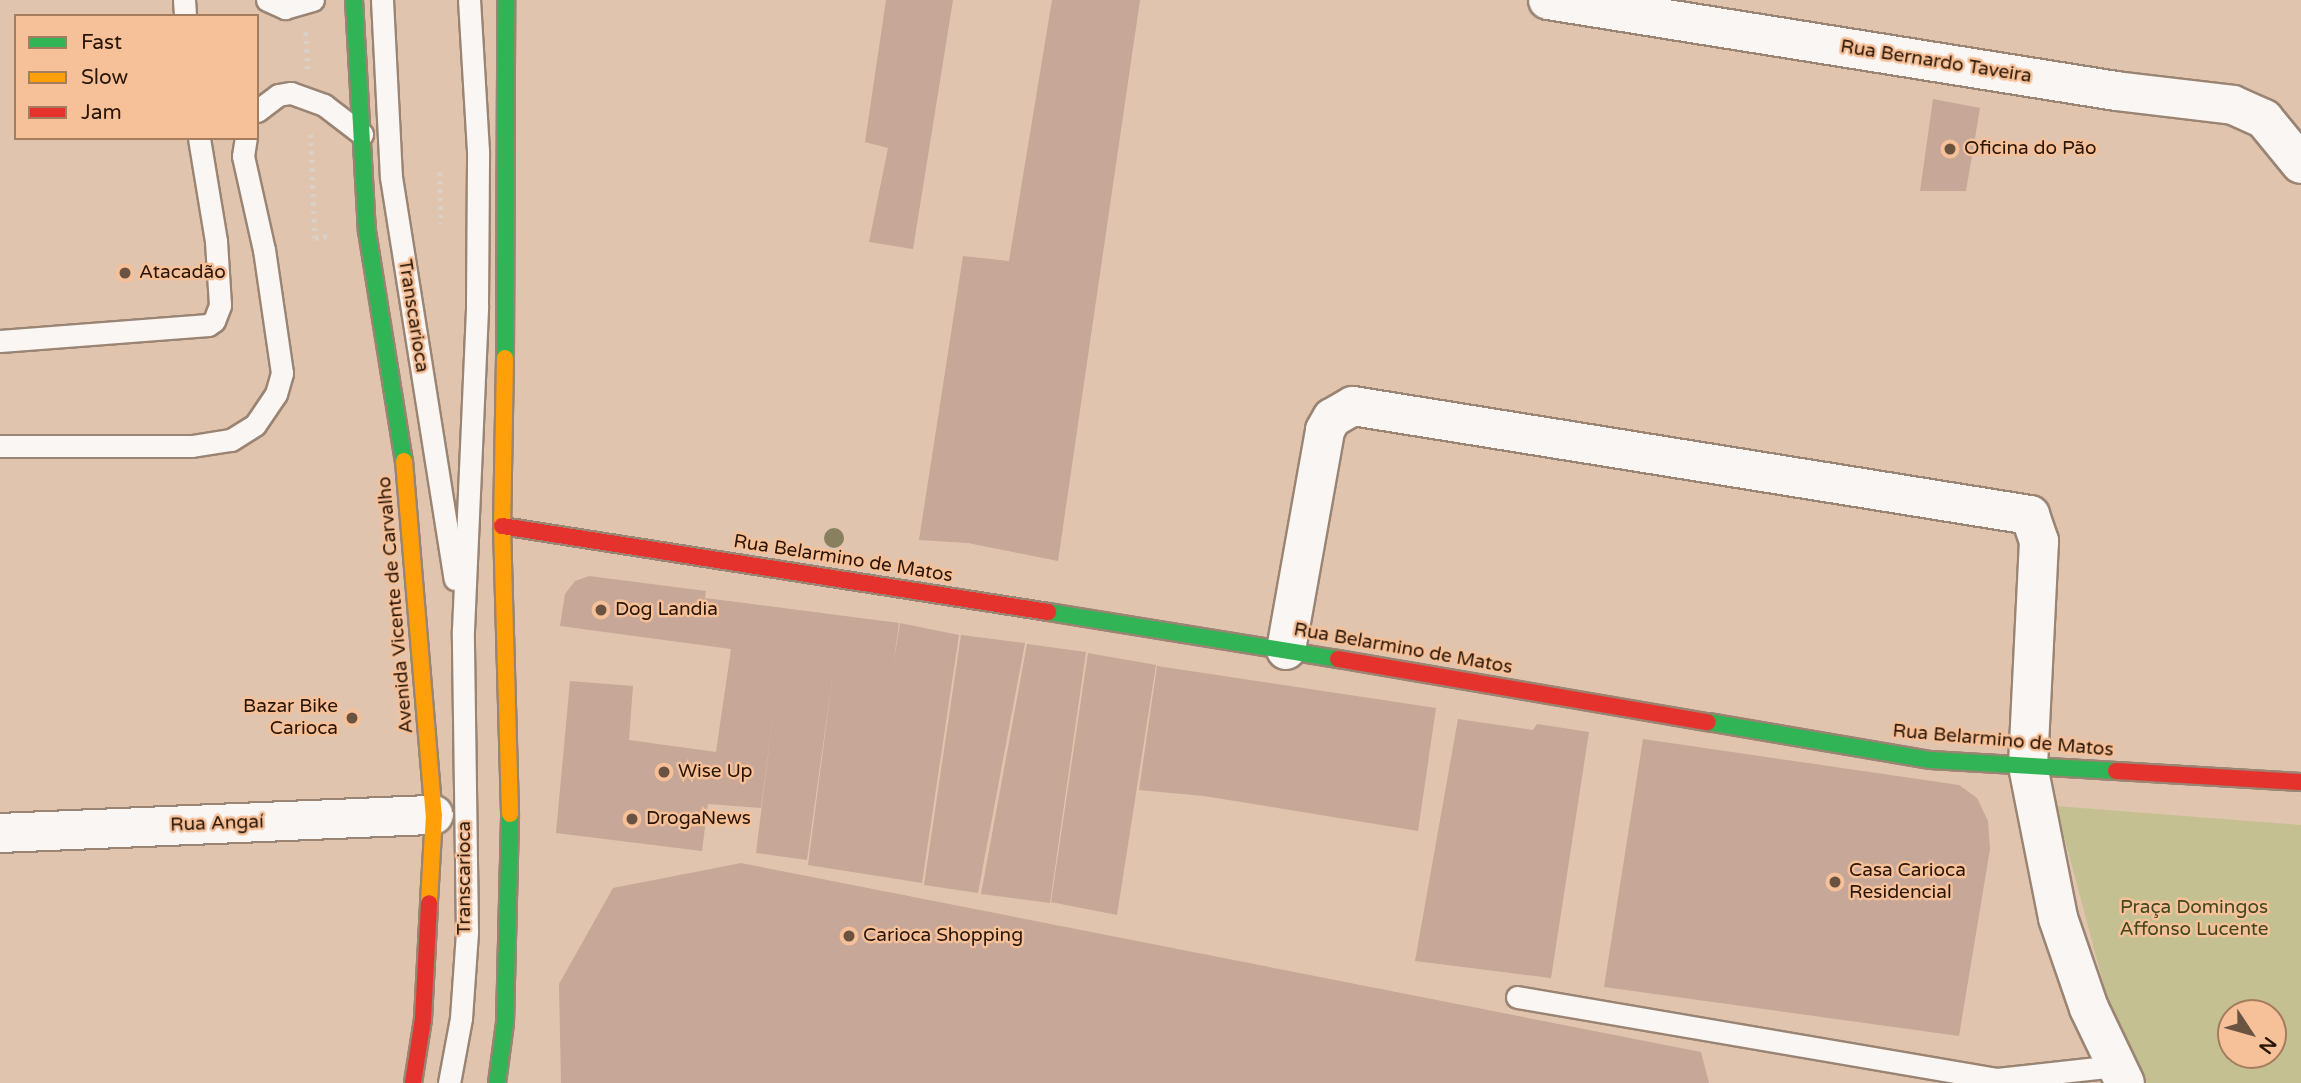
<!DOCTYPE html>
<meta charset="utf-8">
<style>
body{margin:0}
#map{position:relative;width:2301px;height:1083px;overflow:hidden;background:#e0c4ae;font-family:"Varela Round",sans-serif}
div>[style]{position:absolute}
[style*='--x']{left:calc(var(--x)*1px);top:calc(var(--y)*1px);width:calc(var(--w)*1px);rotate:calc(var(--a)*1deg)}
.green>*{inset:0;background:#c5c091}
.building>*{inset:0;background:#c6a798}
.path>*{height:4.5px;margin-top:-2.25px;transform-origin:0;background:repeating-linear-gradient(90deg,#d9d0c8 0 3.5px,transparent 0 8.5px)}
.roads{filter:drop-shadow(2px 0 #9a8473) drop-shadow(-2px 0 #9a8473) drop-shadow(0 2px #9a8473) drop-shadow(0 -2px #9a8473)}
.lane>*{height:21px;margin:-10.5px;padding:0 10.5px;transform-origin:10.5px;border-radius:10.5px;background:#faf6f3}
.street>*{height:38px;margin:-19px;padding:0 19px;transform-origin:19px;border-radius:19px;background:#faf6f3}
.fast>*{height:16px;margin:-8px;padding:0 8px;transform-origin:8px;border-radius:8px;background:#30b455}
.slow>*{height:16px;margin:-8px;padding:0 8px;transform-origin:8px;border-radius:8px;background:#ff9f0a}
.jam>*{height:16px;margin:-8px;padding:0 8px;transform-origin:8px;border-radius:8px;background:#e5322d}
.trees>*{width:20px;height:20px;margin:-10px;border-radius:50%;background:#89805f}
.dots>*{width:19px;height:19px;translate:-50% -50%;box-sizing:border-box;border:4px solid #f6c098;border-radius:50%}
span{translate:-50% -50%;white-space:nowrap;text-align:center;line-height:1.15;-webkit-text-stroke:5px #f6c098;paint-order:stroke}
.street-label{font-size:19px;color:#2a1607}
.poi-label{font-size:19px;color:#2a1607}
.left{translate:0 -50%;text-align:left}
.right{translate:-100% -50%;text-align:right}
.park-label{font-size:19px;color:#41481f}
.legend{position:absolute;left:14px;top:14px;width:245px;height:126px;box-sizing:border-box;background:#f6c098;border:2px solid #a47c5e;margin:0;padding:9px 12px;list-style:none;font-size:21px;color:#2a1607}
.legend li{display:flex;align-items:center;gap:14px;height:35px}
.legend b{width:35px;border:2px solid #a47c5e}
.north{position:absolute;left:2217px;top:999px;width:70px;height:70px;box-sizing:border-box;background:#f6c098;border:2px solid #a47c5e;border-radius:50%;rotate:126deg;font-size:19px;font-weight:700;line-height:28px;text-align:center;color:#2a1607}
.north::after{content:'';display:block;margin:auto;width:24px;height:32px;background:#6a5341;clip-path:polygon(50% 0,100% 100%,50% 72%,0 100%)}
</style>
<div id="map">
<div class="green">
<i style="clip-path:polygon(evenodd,2056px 806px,2301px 825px,2301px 1083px,2136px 1083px,2127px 1072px,2056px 806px,2231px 1013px,2273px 1013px,2273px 1055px,2231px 1055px,2231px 1013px)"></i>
</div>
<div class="building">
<i style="clip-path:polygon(886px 0,953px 0,913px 249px,869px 242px,888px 148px,865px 142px)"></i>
<i style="clip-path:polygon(1052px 0,1140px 0,1058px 561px,968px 543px,919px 540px,963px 256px,1009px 261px)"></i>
<i style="clip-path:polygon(1933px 99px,1980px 108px,1966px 191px,1920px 191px)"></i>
<i style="clip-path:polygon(589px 576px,706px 591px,705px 598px,899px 623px,893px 667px,900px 623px,959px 635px,922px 883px,808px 865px,834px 666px,807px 860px,756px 853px,774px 707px,761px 808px,708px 804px,702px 851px,556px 833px,570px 681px,633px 686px,629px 740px,716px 752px,731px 649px,560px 626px,565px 594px,575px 581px)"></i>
<i style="clip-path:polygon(961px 635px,1025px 643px,978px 893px,924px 885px)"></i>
<i style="clip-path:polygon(1027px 644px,1086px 652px,1050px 903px,981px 894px)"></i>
<i style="clip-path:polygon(1088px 653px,1156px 665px,1117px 915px,1051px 902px)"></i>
<i style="clip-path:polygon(1157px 666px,1436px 708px,1418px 831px,1204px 796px,1139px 790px)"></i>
<i style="clip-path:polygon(1458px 719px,1533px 730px,1537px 724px,1589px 732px,1551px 978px,1415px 961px)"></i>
<i style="clip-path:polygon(1643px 739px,1959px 785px,1977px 798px,1988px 821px,1990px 849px,1959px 1036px,1604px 987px)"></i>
<i style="clip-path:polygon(741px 863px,1701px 1052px,1709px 1083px,561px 1083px,559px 984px,613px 888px)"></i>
</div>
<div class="path">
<i style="--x:306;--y:32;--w:37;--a:87"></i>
<i style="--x:311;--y:134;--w:104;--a:87.8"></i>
<i style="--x:315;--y:238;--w:13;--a:-9"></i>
<i style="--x:440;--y:172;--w:52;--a:88.9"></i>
</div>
<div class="roads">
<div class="lane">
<i style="--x:184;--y:0;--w:16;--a:86"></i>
<i style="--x:267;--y:0;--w:20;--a:24"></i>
<i style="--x:285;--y:8;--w:29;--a:-16"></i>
<i style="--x:382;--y:0;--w:177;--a:87.1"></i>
<i style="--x:391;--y:177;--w:407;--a:81"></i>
<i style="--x:257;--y:111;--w:26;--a:-37"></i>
<i style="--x:278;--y:95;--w:13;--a:-9"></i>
<i style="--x:291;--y:93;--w:35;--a:20"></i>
<i style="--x:324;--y:105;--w:48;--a:37.3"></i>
<i style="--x:0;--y:341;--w:209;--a:-4.4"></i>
<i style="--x:208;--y:325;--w:7;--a:-34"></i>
<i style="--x:214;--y:321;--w:17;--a:-69"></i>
<i style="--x:220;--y:305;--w:64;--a:-93.6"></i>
<i style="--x:216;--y:241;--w:104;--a:-99.4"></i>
<i style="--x:0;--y:446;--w:192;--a:0"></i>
<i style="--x:192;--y:446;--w:39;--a:-9"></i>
<i style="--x:231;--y:440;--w:28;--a:-32"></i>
<i style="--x:255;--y:425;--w:37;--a:-56"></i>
<i style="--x:276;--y:394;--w:22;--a:-74"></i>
<i style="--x:282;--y:373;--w:124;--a:-98.3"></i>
<i style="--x:264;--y:250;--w:96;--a:-102.6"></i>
<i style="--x:243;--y:156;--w:18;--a:-81"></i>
<i style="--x:1517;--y:997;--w:487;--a:9.7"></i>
<i style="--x:1997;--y:1079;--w:119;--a:-6.3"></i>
<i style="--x:449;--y:1083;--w:66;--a:-79.5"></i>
<i style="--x:461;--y:1018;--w:86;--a:-86"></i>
<i style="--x:467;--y:932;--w:302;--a:-90.8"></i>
<i style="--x:463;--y:630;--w:325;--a:-87.5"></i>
<i style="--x:477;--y:305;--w:154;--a:-89.6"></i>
<i style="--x:478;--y:151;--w:151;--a:-93.4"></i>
</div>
<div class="street">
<i style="--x:1548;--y:0;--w:575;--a:9.1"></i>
<i style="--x:2116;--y:91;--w:118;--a:6.8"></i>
<i style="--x:2233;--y:105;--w:34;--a:24"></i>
<i style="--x:2264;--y:119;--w:58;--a:50.6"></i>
<i style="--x:1286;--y:650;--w:223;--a:-79.9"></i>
<i style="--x:1325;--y:430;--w:14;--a:-60"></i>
<i style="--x:1332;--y:418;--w:24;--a:-30"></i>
<i style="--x:1353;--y:406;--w:686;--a:9.15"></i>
<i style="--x:2030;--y:515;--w:28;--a:71"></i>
<i style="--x:2039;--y:541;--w:225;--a:92.8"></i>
<i style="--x:2028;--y:766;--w:155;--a:78.8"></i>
<i style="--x:2058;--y:918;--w:95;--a:71"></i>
<i style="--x:2089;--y:1008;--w:83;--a:64.4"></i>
<i style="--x:0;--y:833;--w:434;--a:-2.4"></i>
</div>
<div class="fast">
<i style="--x:354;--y:0;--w:231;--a:86.8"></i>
<i style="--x:367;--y:231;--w:233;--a:80.9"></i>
<i style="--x:505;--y:358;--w:358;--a:-89.8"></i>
<i style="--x:1048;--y:612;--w:294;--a:9.2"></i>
<i style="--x:1708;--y:722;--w:226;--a:9.7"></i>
<i style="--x:1931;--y:760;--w:185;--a:3.4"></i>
<i style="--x:497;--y:1083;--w:61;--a:-82.4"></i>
<i style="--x:505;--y:1023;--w:209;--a:-88.6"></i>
</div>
<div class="slow">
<i style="--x:505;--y:358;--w:168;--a:91"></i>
<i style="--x:502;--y:526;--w:288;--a:88.4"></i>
<i style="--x:404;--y:461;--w:355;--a:85.2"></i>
<i style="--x:434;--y:815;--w:88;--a:93.3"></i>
</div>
<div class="jam">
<i style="--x:502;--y:526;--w:553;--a:8.95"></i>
<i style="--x:1338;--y:659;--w:375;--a:9.7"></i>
<i style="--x:2116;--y:771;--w:185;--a:3.4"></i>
<i style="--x:413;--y:1083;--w:65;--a:-81.1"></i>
<i style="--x:423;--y:1019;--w:116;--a:-87"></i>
</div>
</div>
<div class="trees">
<i style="left:834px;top:538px"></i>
</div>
<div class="dots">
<i style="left:1950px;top:149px;background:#6a5341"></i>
<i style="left:125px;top:273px;background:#6a5341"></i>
<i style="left:601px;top:610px;background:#6a5341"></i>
<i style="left:352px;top:718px;background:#6a5341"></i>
<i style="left:664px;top:772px;background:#6a5341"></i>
<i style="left:632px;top:819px;background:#6a5341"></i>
<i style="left:1835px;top:882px;background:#6a5341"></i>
<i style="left:849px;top:936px;background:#6a5341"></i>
</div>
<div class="street-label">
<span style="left:1936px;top:62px;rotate:9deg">Rua Bernardo Taveira</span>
<span style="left:413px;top:316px;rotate:81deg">Transcarioca</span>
<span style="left:843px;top:559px;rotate:9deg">Rua Belarmino de Matos</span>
<span style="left:396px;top:605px;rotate:-95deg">Avenida Vicente de Carvalho</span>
<span style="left:1403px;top:649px;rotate:10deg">Rua Belarmino de Matos</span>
<span style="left:2003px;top:741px;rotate:5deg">Rua Belarmino de Matos</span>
<span style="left:217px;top:824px;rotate:-2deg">Rua Angaí</span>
<span style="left:465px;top:878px;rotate:-90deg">Transcarioca</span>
</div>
<div class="poi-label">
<span class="left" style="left:1964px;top:149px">Oficina do Pão</span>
<span class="left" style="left:139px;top:273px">Atacadão</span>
<span class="left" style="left:615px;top:610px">Dog Landia</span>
<span class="right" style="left:338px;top:718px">Bazar Bike<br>Carioca</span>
<span class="left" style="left:678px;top:772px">Wise Up</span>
<span class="left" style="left:646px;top:819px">DrogaNews</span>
<span class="left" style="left:1849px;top:882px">Casa Carioca<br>Residencial</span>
<span class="left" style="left:863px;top:936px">Carioca Shopping</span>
</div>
<div class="park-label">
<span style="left:2194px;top:919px">Praça Domingos<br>Affonso Lucente</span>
</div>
<ul class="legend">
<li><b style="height:9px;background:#30b455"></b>Fast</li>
<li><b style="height:9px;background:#ff9f0a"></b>Slow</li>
<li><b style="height:9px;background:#e5322d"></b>Jam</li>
</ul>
<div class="north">N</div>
</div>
